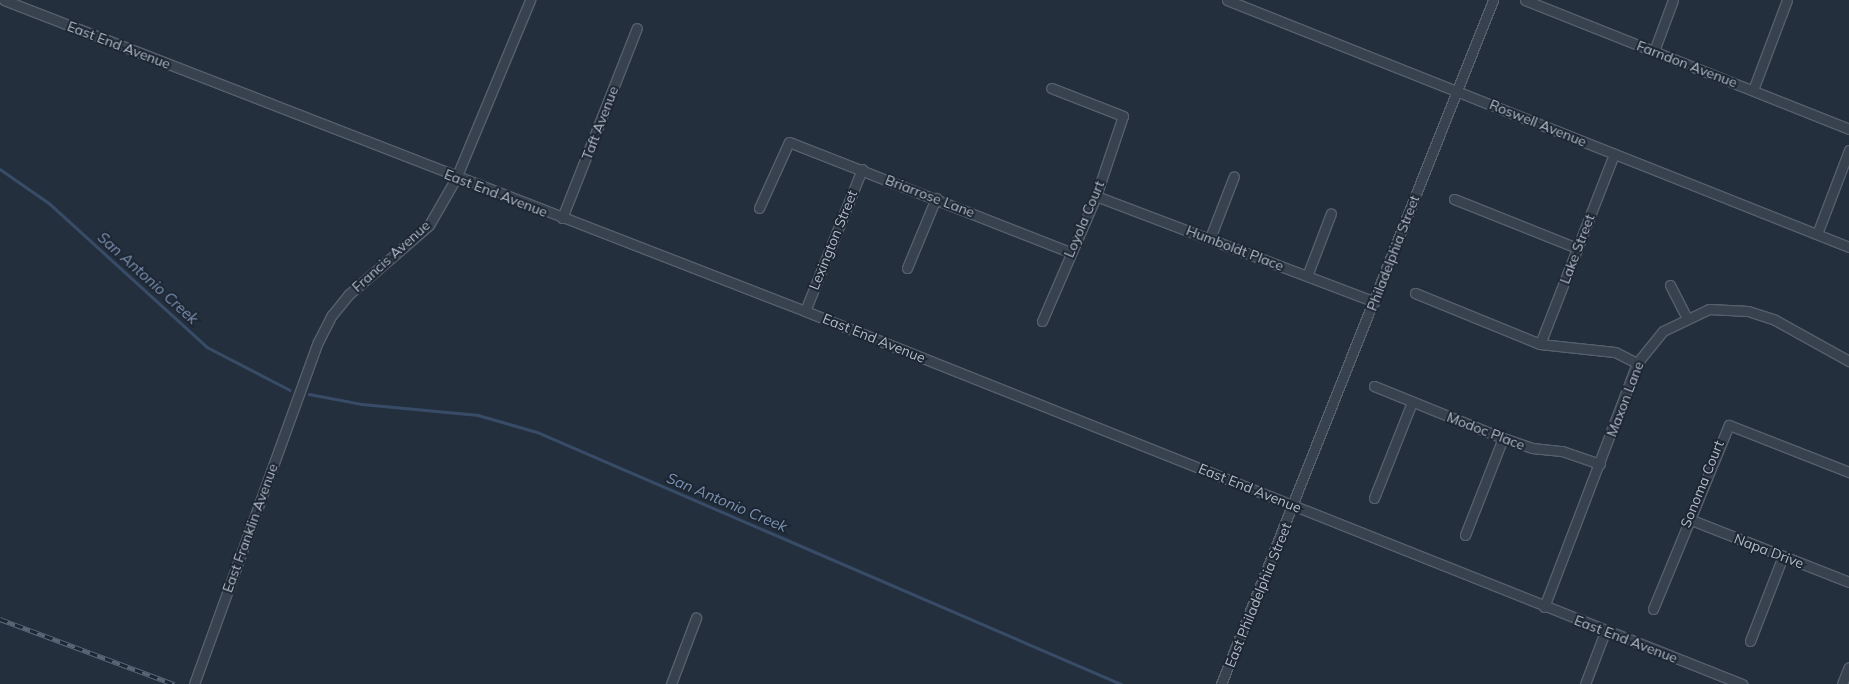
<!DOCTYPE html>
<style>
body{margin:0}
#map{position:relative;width:1849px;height:684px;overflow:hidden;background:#242f3e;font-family:Mulish,sans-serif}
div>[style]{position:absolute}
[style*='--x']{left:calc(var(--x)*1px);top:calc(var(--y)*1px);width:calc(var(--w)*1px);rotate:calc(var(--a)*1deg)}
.stream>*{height:2.5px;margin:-1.25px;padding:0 1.25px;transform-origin:1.25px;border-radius:1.25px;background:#394c67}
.roads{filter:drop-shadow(1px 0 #565f6c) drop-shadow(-1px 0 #565f6c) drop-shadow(0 1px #565f6c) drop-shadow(0 -1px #565f6c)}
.minor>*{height:9px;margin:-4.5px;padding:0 4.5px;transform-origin:4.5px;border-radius:4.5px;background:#38414e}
.rail>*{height:4.5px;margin-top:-2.25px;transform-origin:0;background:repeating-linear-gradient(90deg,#1d2633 0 8px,#5a6575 0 16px);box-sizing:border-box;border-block:1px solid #5a6575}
span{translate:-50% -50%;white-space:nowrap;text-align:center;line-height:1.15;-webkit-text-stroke:4px #1d2633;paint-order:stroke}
.street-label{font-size:14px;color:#b4bcc9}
.water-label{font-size:15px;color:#7c92b1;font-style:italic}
</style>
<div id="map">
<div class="stream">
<i style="--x:0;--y:169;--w:60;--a:34.8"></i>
<i style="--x:49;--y:203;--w:214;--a:42.3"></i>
<i style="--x:207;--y:347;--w:93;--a:27.4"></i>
<i style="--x:309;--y:394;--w:54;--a:10.7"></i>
<i style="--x:362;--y:404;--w:117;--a:5.4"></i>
<i style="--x:478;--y:415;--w:61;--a:16.1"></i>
<i style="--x:537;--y:432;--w:636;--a:23.34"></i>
</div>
<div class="roads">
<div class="minor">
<i style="--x:4;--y:0;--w:859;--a:21.22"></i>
<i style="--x:805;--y:311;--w:1009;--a:21.71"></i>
<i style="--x:1227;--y:0;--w:669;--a:21.66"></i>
<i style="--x:1525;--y:0;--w:349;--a:21.7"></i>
<i style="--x:1654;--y:51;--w:54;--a:-69.6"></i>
<i style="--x:1753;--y:90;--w:96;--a:-69.3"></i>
<i style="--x:1096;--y:196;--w:298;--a:20.8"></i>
<i style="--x:1454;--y:199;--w:132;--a:21.7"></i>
<i style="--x:759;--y:208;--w:72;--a:-65.6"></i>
<i style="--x:789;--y:142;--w:302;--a:21.4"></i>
<i style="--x:562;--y:218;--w:204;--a:-68.5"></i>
<i style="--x:1817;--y:234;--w:90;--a:-69.1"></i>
<i style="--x:1210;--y:238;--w:66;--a:-68.8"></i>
<i style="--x:907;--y:268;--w:76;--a:-67.5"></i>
<i style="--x:1307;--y:276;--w:67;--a:-69.1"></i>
<i style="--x:1670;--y:285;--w:36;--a:63"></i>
<i style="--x:1415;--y:293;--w:135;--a:22.2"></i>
<i style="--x:1540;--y:344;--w:75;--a:6.1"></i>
<i style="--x:1615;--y:352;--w:25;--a:27"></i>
<i style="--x:805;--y:311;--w:153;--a:-68.1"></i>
<i style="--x:1042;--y:321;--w:136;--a:-66.6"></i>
<i style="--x:1096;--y:196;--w:84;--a:-71.4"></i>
<i style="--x:1123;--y:116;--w:77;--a:-158.7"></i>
<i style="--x:1540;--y:344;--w:204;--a:-68.7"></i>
<i style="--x:1374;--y:386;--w:139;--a:22"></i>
<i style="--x:1503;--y:438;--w:31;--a:19"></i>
<i style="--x:1532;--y:448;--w:30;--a:6"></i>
<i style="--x:1562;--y:451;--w:40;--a:18.9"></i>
<i style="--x:1374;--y:498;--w:103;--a:-68.4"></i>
<i style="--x:1689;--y:519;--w:172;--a:21.5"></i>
<i style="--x:1465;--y:535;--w:104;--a:-68.6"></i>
<i style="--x:1544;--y:607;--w:261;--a:-69.1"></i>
<i style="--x:1637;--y:363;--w:41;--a:-50.9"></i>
<i style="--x:1663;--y:331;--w:51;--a:-25.6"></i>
<i style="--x:1709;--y:309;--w:39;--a:3"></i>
<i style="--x:1748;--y:311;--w:28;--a:18"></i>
<i style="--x:1775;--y:320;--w:85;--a:29"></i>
<i style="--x:1653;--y:609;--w:199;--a:-67.6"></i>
<i style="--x:1729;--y:425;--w:129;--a:21.4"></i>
<i style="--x:1750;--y:641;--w:91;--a:-68.8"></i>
<i style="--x:194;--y:684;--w:364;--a:-70.1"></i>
<i style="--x:318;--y:342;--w:30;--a:-63"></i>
<i style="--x:332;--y:315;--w:26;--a:-51"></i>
<i style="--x:348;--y:295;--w:107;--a:-40.8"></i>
<i style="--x:429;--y:225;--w:54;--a:-60.1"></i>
<i style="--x:456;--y:178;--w:193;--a:-67.4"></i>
<i style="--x:671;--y:684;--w:71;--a:-69.3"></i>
<i style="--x:1221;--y:684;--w:736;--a:-68.31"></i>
<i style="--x:1585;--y:684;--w:56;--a:-69"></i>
<i style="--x:1842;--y:684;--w:18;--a:-68"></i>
</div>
</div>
<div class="rail">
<i style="--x:0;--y:619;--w:186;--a:20.5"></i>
</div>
<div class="street-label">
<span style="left:119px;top:45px;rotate:21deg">East End Avenue</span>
<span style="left:1687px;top:64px;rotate:21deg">Farndon Avenue</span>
<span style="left:600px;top:123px;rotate:-69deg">Taft Avenue</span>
<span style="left:1538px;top:123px;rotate:22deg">Roswell Avenue</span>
<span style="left:496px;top:193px;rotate:21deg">East End Avenue</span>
<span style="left:930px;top:196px;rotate:21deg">Briarrose Lane</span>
<span style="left:1084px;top:219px;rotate:-67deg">Loyola Court</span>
<span style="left:833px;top:240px;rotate:-68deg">Lexington Street</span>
<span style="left:1235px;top:248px;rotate:21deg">Humboldt Place</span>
<span style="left:1577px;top:249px;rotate:-69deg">Lake Street</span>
<span style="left:1393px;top:253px;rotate:-69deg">Philadelphia Street</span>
<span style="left:391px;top:256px;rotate:-42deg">Francis Avenue</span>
<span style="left:874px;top:338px;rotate:22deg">East End Avenue</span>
<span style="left:1625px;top:399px;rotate:-69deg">Maxon Lane</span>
<span style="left:1486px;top:431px;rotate:21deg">Modoc Place</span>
<span style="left:1702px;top:484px;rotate:-68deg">Sonoma Court</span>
<span style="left:1250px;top:488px;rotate:22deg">East End Avenue</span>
<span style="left:250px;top:528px;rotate:-70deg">East Franklin Avenue</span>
<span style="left:1769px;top:551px;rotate:21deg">Napa Drive</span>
<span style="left:1258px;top:595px;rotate:-68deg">East Philadelphia Street</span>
<span style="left:1626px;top:639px;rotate:21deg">East End Avenue</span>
</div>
<div class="water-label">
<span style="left:148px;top:278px;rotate:42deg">San Antonio Creek</span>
<span style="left:727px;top:502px;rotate:23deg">San Antonio Creek</span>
</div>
</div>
